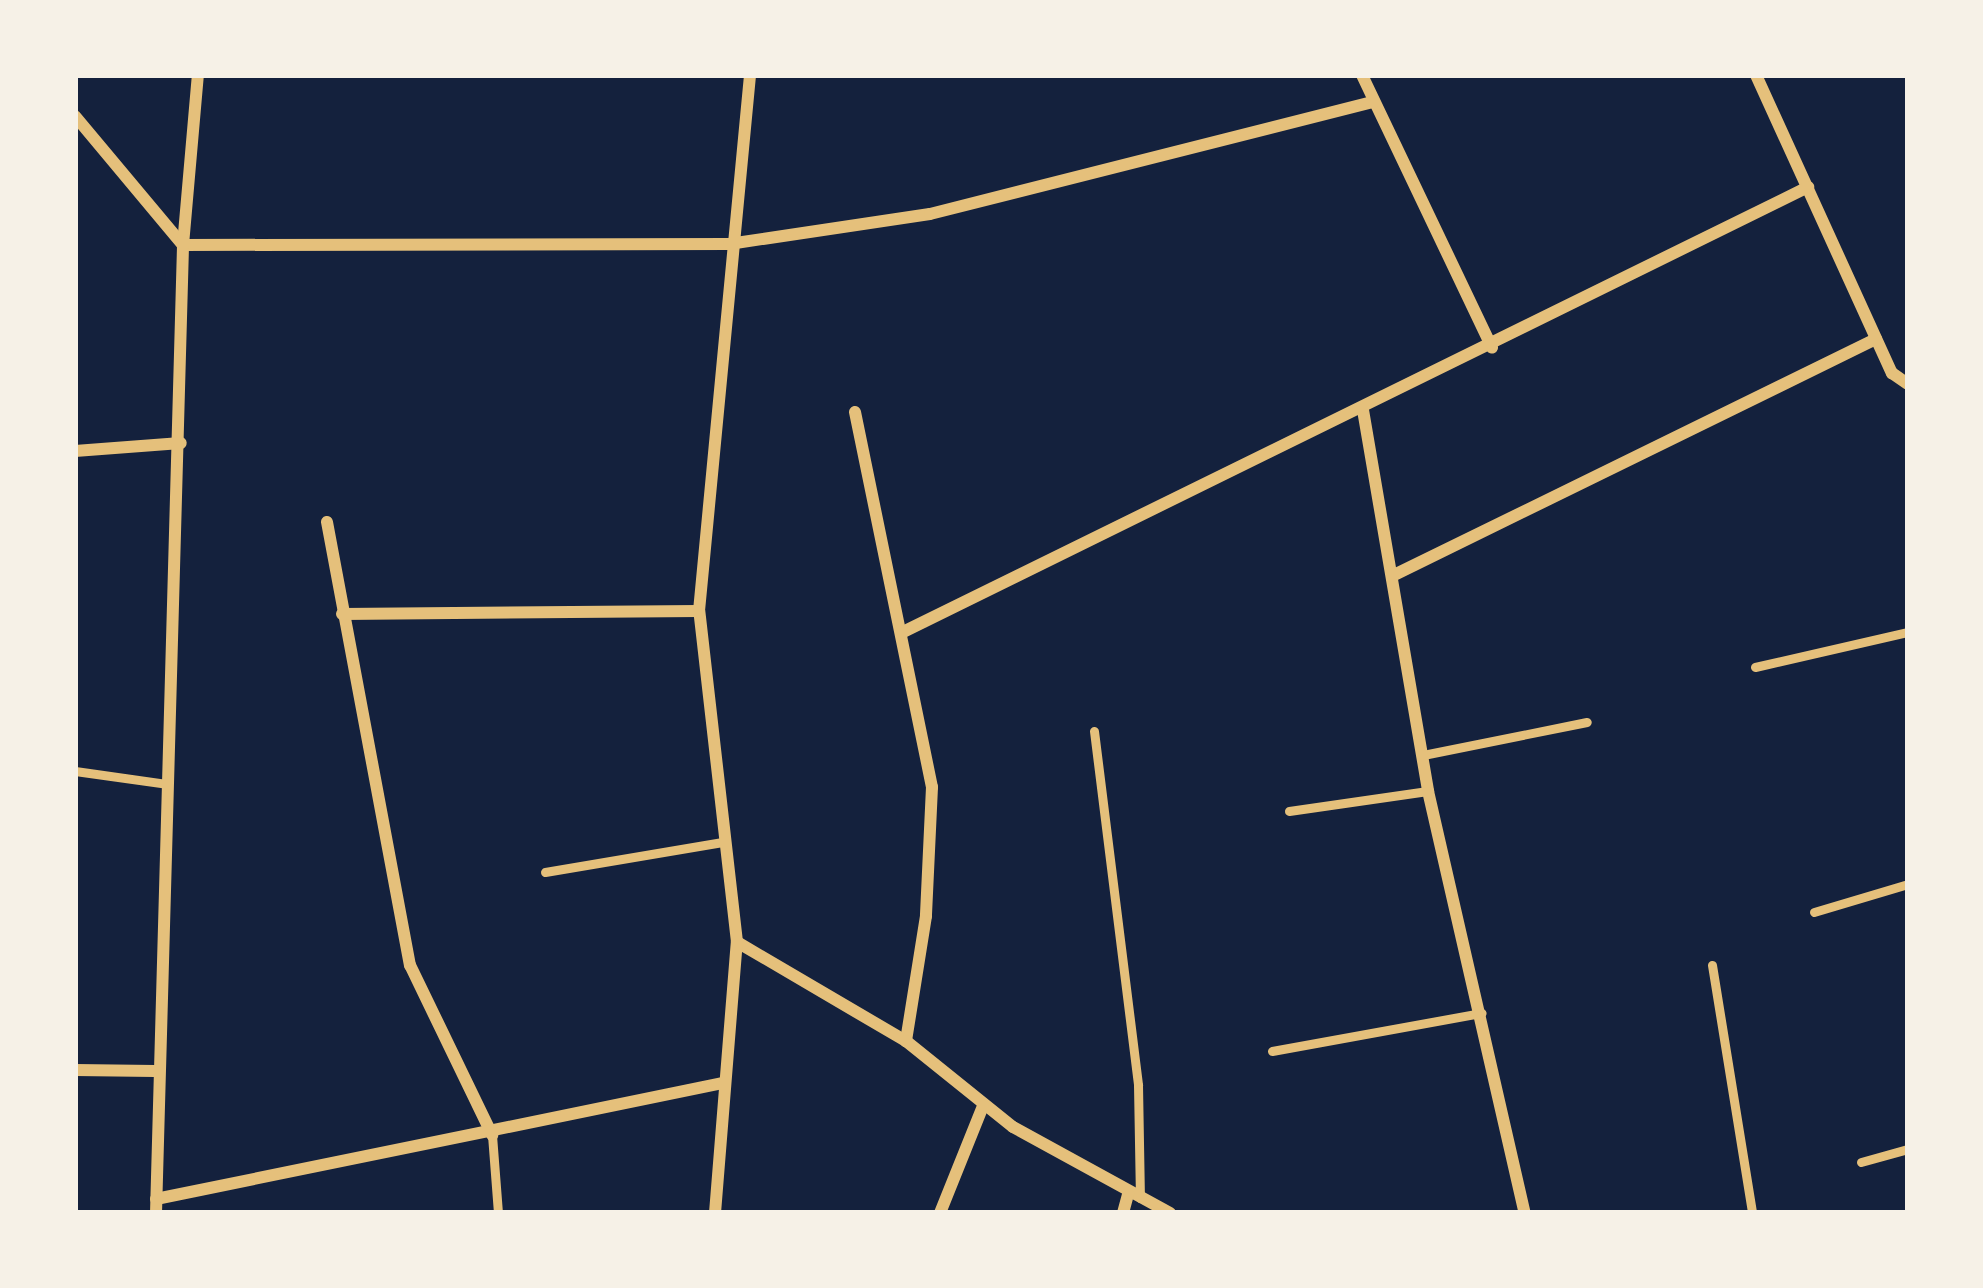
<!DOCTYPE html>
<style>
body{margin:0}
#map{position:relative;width:1983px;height:1288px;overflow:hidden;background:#14213d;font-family:"Titillium Web",sans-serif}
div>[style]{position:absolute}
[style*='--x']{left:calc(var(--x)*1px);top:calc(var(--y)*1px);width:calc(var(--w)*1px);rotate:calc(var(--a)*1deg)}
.service>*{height:9px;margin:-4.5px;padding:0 4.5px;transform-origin:4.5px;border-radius:4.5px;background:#e5c07b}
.minor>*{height:12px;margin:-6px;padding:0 6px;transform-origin:6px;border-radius:6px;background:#e5c07b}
span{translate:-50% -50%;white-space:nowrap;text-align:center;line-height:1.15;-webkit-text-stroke:9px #f6f1e7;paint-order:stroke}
.frame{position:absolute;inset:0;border:78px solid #f6f1e7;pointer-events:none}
</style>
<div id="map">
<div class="service">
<i style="--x:1755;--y:667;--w:157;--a:-12.9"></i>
<i style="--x:1094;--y:731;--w:357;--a:82.9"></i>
<i style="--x:1138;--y:1085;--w:113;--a:89"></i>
<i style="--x:1423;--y:755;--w:167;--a:-11.4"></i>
<i style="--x:75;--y:771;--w:94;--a:8"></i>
<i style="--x:1289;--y:811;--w:140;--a:-8.2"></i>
<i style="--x:545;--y:872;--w:180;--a:-9.6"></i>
<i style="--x:1814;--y:912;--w:98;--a:-16.6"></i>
<i style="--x:1712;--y:965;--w:251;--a:80.8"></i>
<i style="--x:1272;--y:1051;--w:213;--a:-10.3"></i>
<i style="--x:492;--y:1135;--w:78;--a:85.6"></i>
<i style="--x:1861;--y:1162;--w:49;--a:-15.5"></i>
</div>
<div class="minor">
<i style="--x:1362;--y:75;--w:302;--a:64.5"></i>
<i style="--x:1756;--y:75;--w:328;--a:65.5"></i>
<i style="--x:1892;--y:373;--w:19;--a:35"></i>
<i style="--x:75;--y:116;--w:168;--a:50.1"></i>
<i style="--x:183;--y:245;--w:546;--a:-0.1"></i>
<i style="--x:729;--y:244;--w:203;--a:-8.5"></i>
<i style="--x:930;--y:214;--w:458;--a:-14.2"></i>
<i style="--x:1363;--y:410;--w:387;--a:80.3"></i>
<i style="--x:1428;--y:791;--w:433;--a:77.1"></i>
<i style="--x:855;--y:412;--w:383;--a:78.4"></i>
<i style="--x:932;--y:787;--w:129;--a:92.7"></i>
<i style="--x:926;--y:916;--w:127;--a:99.1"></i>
<i style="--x:75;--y:451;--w:106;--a:-4.3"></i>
<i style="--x:327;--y:522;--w:451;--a:79.4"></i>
<i style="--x:410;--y:965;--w:189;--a:64.2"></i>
<i style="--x:1392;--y:576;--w:539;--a:-26.09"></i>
<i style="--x:342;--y:614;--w:357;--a:-0.5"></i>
<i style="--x:901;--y:633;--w:1011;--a:-26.18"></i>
<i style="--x:737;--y:942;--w:196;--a:30.4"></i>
<i style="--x:906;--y:1041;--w:137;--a:38.8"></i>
<i style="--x:1013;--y:1127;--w:179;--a:28.7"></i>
<i style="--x:75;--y:1070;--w:80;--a:0.7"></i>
<i style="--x:156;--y:1199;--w:579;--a:-11.56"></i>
<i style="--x:156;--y:1213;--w:968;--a:-88.4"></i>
<i style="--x:183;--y:245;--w:171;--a:-85"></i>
<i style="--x:715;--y:1213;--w:272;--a:-85.4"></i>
<i style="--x:737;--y:942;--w:333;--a:-96.5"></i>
<i style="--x:699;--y:611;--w:538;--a:-84.56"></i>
<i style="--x:940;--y:1213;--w:115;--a:-68.1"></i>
<i style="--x:1123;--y:1213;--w:20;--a:-75"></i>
</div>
<div class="frame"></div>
</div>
